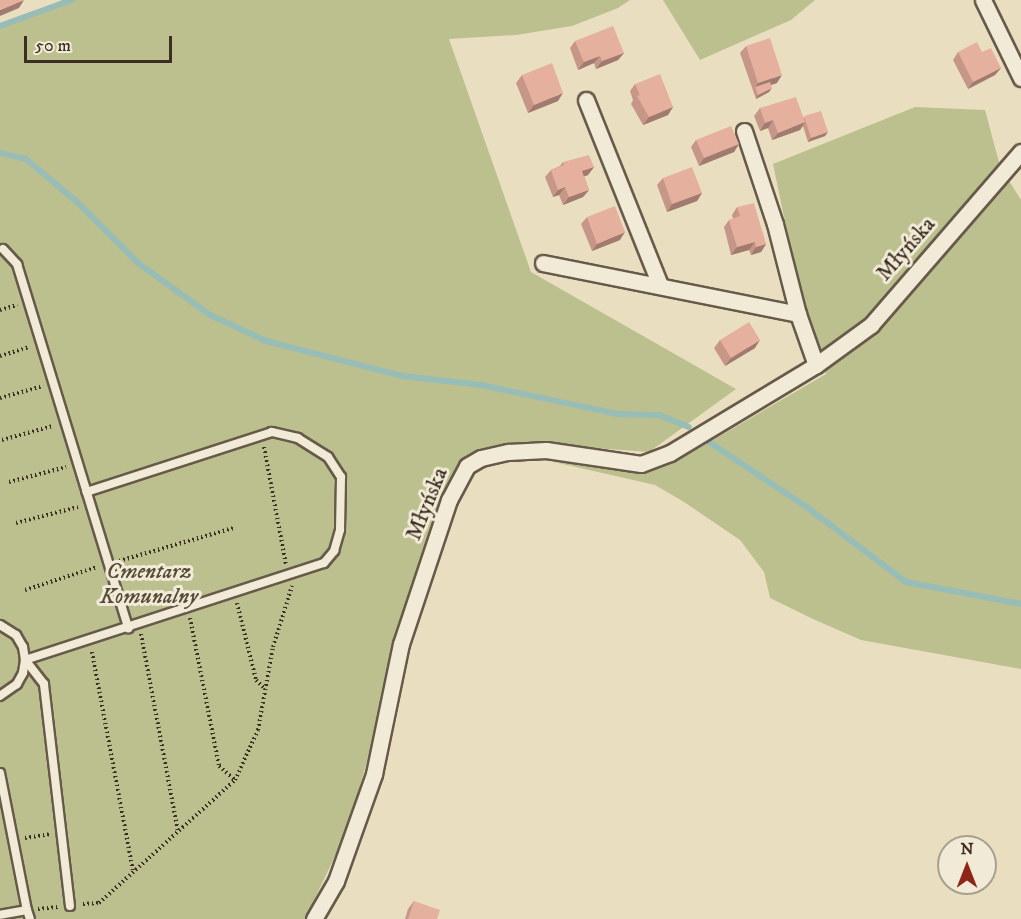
<!DOCTYPE html>
<meta charset="utf-8">
<style>
body{margin:0}
#map{position:relative;width:1021px;height:919px;overflow:hidden;background:#e9dfc0;font-family:"IM FELL DW Pica",serif}
div>[style]{position:absolute}
[style*='--x']{left:calc(var(--x)*1px);top:calc(var(--y)*1px);width:calc(var(--w)*1px);rotate:calc(var(--a)*1deg)}
.green>*{inset:0;background:#bcc08e}
.stream>*{height:6px;margin:-3px;padding:0 3px;transform-origin:3px;border-radius:3px;background:#98bcb6}
.path>*{height:4px;margin-top:-2px;transform-origin:0;background:repeating-linear-gradient(90deg,#3c2e22 0 1.5px,transparent 0 4.5px)}
.roads{filter:drop-shadow(2px 0 #675a4a) drop-shadow(-2px 0 #675a4a) drop-shadow(0 2px #675a4a) drop-shadow(0 -2px #675a4a)}
.service>*{height:8px;margin:-4px;padding:0 4px;transform-origin:4px;border-radius:4px;background:#f1ead6}
.minor>*{height:15px;margin:-7.5px;padding:0 7.5px;transform-origin:7.5px;border-radius:7.5px;background:#f1ead6}
.wall>*{inset:0;background:#c69788}
.shaded-wall>*{inset:0;background:#a17b6f}
.building>*{inset:0;background:#e6b09e}
span{translate:-50% -50%;white-space:nowrap;text-align:center;line-height:1.15;-webkit-text-stroke:6px #f1ead6;paint-order:stroke}
.street-label{font-size:22px;color:#3c2e22}
.park-label{font-size:22px;color:#564b38;font-style:italic}
.north{position:absolute;left:937px;top:835px;width:60px;height:60px;box-sizing:border-box;background:#f1ead6;border:2px solid #a99f8e;border-radius:50%;rotate:0deg;font-size:16px;font-weight:700;line-height:24px;text-align:center;color:#3c2e22}
.north::after{content:'';display:block;margin:auto;width:21px;height:27px;background:#8f2418;clip-path:polygon(50% 0,100% 100%,50% 72%,0 100%)}
.scale{position:absolute;left:24px;top:36px;width:148px;height:27px;box-sizing:border-box;border:3px solid #3c2e22;border-top:0;padding-left:8px;font-size:18px;line-height:21px;white-space:nowrap;color:#3c2e22;-webkit-text-stroke:4px #f1ead6;paint-order:stroke}
</style>
<div id="map">
<div class="green">
<i style="clip-path:polygon(62px 0,630px 0,618px 8px,572px 26px,516px 35px,449px 39px,531px 272px,736px 389px,649px 452px,580px 447px,488px 462px,471px 476px,457px 500px,400px 670px,375px 734px,359px 789px,358px 808px,305px 919px,0 919px,0 27px)"></i>
<i style="clip-path:polygon(663px 0,815px 0,791px 20px,700px 60px)"></i>
<i style="clip-path:polygon(915px 107px,985px 110px,1000px 166px,1021px 200px,1021px 669px,861px 640px,813px 619px,770px 598px,764px 572px,740px 540px,684px 502px,655px 485px,554px 462px,652px 465px,677px 461px,826px 374px,801px 299px,773px 164px)"></i>
</div>
<div class="stream">
<i style="--x:0;--y:26;--w:77;--a:-19.9"></i>
<i style="--x:0;--y:153;--w:27;--a:13"></i>
<i style="--x:26;--y:159;--w:67;--a:40.1"></i>
<i style="--x:77;--y:202;--w:86;--a:45"></i>
<i style="--x:138;--y:263;--w:89;--a:35.8"></i>
<i style="--x:210;--y:315;--w:62;--a:24.9"></i>
<i style="--x:266;--y:341;--w:140;--a:14.4"></i>
<i style="--x:402;--y:376;--w:80;--a:6.5"></i>
<i style="--x:481;--y:385;--w:139;--a:12"></i>
<i style="--x:617;--y:414;--w:42;--a:1.4"></i>
<i style="--x:659;--y:415;--w:32;--a:22"></i>
<i style="--x:706;--y:440;--w:123;--a:33.7"></i>
<i style="--x:808;--y:508;--w:123;--a:37.1"></i>
<i style="--x:906;--y:582;--w:117;--a:10.8"></i>
</div>
<div class="path">
<i style="--x:0;--y:310;--w:18;--a:-16"></i>
<i style="--x:0;--y:356;--w:31;--a:-17"></i>
<i style="--x:0;--y:398;--w:45;--a:-15.6"></i>
<i style="--x:2;--y:440;--w:53;--a:-15.4"></i>
<i style="--x:264;--y:447;--w:119;--a:79.4"></i>
<i style="--x:9;--y:482;--w:59;--a:-14.7"></i>
<i style="--x:16;--y:523;--w:64;--a:-14.5"></i>
<i style="--x:119;--y:561;--w:119;--a:-16.1"></i>
<i style="--x:25;--y:590;--w:76;--a:-17.7"></i>
<i style="--x:237;--y:603;--w:79;--a:76.1"></i>
<i style="--x:256;--y:680;--w:13;--a:45"></i>
<i style="--x:190;--y:618;--w:151;--a:78.9"></i>
<i style="--x:219;--y:766;--w:21;--a:41"></i>
<i style="--x:141;--y:634;--w:201;--a:79.4"></i>
<i style="--x:92;--y:652;--w:224;--a:79.4"></i>
<i style="--x:25;--y:838;--w:26;--a:-9"></i>
<i style="--x:83;--y:904;--w:16;--a:-4"></i>
<i style="--x:99;--y:903;--w:183;--a:-42.1"></i>
<i style="--x:235;--y:780;--w:55;--a:-65.3"></i>
<i style="--x:258;--y:730;--w:84;--a:-79.8"></i>
<i style="--x:273;--y:647;--w:64;--a:-72.7"></i>
<i style="--x:38;--y:909;--w:20;--a:-6"></i>
</div>
<div class="roads">
<div class="service">
<i style="--x:3;--y:249;--w:21;--a:47"></i>
<i style="--x:17;--y:264;--w:381;--a:73"></i>
<i style="--x:0;--y:625;--w:19;--a:32"></i>
<i style="--x:16;--y:635;--w:14;--a:60"></i>
<i style="--x:23;--y:647;--w:13;--a:81"></i>
<i style="--x:25;--y:660;--w:13;--a:99"></i>
<i style="--x:23;--y:673;--w:13;--a:119"></i>
<i style="--x:17;--y:684;--w:21;--a:145"></i>
<i style="--x:0;--y:773;--w:140;--a:78.9"></i>
<i style="--x:27;--y:910;--w:27;--a:170"></i>
<i style="--x:70;--y:906;--w:224;--a:-96.7"></i>
<i style="--x:44;--y:684;--w:31;--a:-128"></i>
<i style="--x:25;--y:660;--w:314;--a:-18"></i>
<i style="--x:324;--y:563;--w:16;--a:-50"></i>
<i style="--x:334;--y:551;--w:22;--a:-74"></i>
<i style="--x:340;--y:530;--w:53;--a:-88.9"></i>
<i style="--x:341;--y:477;--w:24;--a:-123"></i>
<i style="--x:328;--y:457;--w:36;--a:-148"></i>
<i style="--x:298;--y:438;--w:27;--a:-167"></i>
<i style="--x:272;--y:432;--w:195;--a:162.1"></i>
<i style="--x:27;--y:910;--w:9;--a:72"></i>
</div>
<div class="minor">
<i style="--x:983;--y:0;--w:87;--a:64"></i>
<i style="--x:586;--y:100;--w:199;--a:68.2"></i>
<i style="--x:744;--y:131;--w:98;--a:71.6"></i>
<i style="--x:775;--y:224;--w:93;--a:75.7"></i>
<i style="--x:798;--y:314;--w:54;--a:70.6"></i>
<i style="--x:543;--y:263;--w:260;--a:11.3"></i>
<i style="--x:314;--y:919;--w:44;--a:-59.9"></i>
<i style="--x:336;--y:881;--w:114;--a:-70.4"></i>
<i style="--x:374;--y:774;--w:133;--a:-78.3"></i>
<i style="--x:401;--y:644;--w:152;--a:-71.6"></i>
<i style="--x:449;--y:500;--w:38;--a:-62"></i>
<i style="--x:467;--y:466;--w:16;--a:-30"></i>
<i style="--x:481;--y:458;--w:28;--a:-13"></i>
<i style="--x:508;--y:452;--w:38;--a:-3"></i>
<i style="--x:546;--y:450;--w:96;--a:8.4"></i>
<i style="--x:641;--y:464;--w:31;--a:-21"></i>
<i style="--x:670;--y:453;--w:170;--a:-31.1"></i>
<i style="--x:816;--y:365;--w:68;--a:-36"></i>
<i style="--x:871;--y:325;--w:229;--a:-49.1"></i>
</div>
</div>
<div class="wall">
<i style="clip-path:polygon(575px 41px,624px 53px,618px 60px,596px 69px,594px 63px,578px 70px,570px 48px)"></i>
<i style="clip-path:polygon(746px 46px,777px 83px,771px 85px,769px 92px,756px 99px,740px 53px)"></i>
<i style="clip-path:polygon(958px 52px,982px 52px,1001px 68px,995px 75px,968px 89px,953px 60px)"></i>
<i style="clip-path:polygon(522px 75px,558px 101px,528px 113px,516px 83px)"></i>
<i style="clip-path:polygon(635px 84px,673px 107px,668px 115px,643px 125px,631px 104px,633px 100px,630px 91px)"></i>
<i style="clip-path:polygon(760px 108px,803px 117px,828px 132px,825px 136px,808px 142px,803px 126px,800px 130px,772px 140px,768px 128px,760px 131px,754px 116px)"></i>
<i style="clip-path:polygon(696px 140px,739px 144px,734px 152px,699px 166px,691px 147px)"></i>
<i style="clip-path:polygon(563px 162px,594px 167px,588px 175px,584px 176px,589px 190px,583px 197px,563px 205px,559px 195px,553px 197px,545px 177px,551px 170px,560px 166px)"></i>
<i style="clip-path:polygon(663px 178px,702px 193px,697px 201px,667px 212px,657px 185px)"></i>
<i style="clip-path:polygon(737px 207px,766px 244px,761px 252px,751px 255px,749px 250px,731px 255px,724px 227px,729px 220px,733px 219px,732px 215px)"></i>
<i style="clip-path:polygon(587px 217px,620px 240px,592px 251px,581px 224px)"></i>
<i style="clip-path:polygon(720px 340px,755px 348px,725px 366px,714px 348px)"></i>
<i style="clip-path:polygon(414px 901px,437px 919px,405px 919px,408px 909px)"></i>
</div>
<div class="shaded-wall">
<i style="clip-path:polygon(24px 0,19px 8px,0 16px,0 10px)"></i>
<i style="clip-path:polygon(624px 53px,618px 60px,596px 69px,602px 61px)"></i>
<i style="clip-path:polygon(600px 56px,594px 63px,578px 70px,584px 62px)"></i>
<i style="clip-path:polygon(1001px 68px,995px 75px,968px 89px,973px 82px)"></i>
<i style="clip-path:polygon(782px 75px,777px 83px,756px 90px,755px 87px,758px 83px)"></i>
<i style="clip-path:polygon(772px 88px,769px 92px,756px 99px,758px 95px)"></i>
<i style="clip-path:polygon(563px 93px,558px 101px,528px 113px,534px 105px)"></i>
<i style="clip-path:polygon(673px 107px,668px 115px,643px 125px,649px 117px)"></i>
<i style="clip-path:polygon(773px 120px,768px 128px,760px 131px,765px 123px)"></i>
<i style="clip-path:polygon(805px 122px,800px 130px,772px 140px,778px 133px)"></i>
<i style="clip-path:polygon(828px 132px,825px 136px,808px 142px,811px 138px)"></i>
<i style="clip-path:polygon(739px 144px,734px 152px,699px 166px,704px 158px)"></i>
<i style="clip-path:polygon(594px 167px,588px 175px,577px 179px,582px 171px)"></i>
<i style="clip-path:polygon(565px 187px,559px 195px,553px 197px,558px 190px)"></i>
<i style="clip-path:polygon(589px 190px,583px 197px,563px 205px,569px 197px)"></i>
<i style="clip-path:polygon(702px 193px,697px 201px,667px 212px,672px 204px)"></i>
<i style="clip-path:polygon(625px 232px,620px 240px,592px 251px,597px 244px)"></i>
<i style="clip-path:polygon(755px 242px,749px 250px,731px 255px,737px 247px)"></i>
<i style="clip-path:polygon(766px 244px,761px 252px,751px 255px,756px 247px)"></i>
<i style="clip-path:polygon(760px 340px,755px 348px,725px 366px,731px 358px)"></i>
</div>
<div class="building">
<i style="clip-path:polygon(0 0,24px 0,0 10px)"></i>
<i style="clip-path:polygon(613px 26px,624px 53px,602px 61px,600px 56px,584px 62px,575px 41px)"></i>
<i style="clip-path:polygon(770px 38px,782px 75px,758px 83px,746px 46px)"></i>
<i style="clip-path:polygon(977px 42px,982px 52px,991px 48px,1001px 68px,973px 82px,958px 52px)"></i>
<i style="clip-path:polygon(552px 63px,563px 93px,534px 105px,522px 75px)"></i>
<i style="clip-path:polygon(660px 74px,673px 107px,649px 117px,637px 96px,640px 95px,635px 84px)"></i>
<i style="clip-path:polygon(770px 82px,772px 88px,758px 95px,755px 87px)"></i>
<i style="clip-path:polygon(796px 97px,805px 122px,778px 133px,773px 120px,765px 123px,760px 108px)"></i>
<i style="clip-path:polygon(821px 111px,828px 132px,811px 138px,804px 116px)"></i>
<i style="clip-path:polygon(731px 126px,739px 144px,704px 158px,696px 140px)"></i>
<i style="clip-path:polygon(589px 155px,594px 167px,582px 171px,589px 190px,569px 197px,565px 187px,558px 190px,551px 170px,564px 165px,563px 162px)"></i>
<i style="clip-path:polygon(692px 167px,702px 193px,672px 204px,663px 178px)"></i>
<i style="clip-path:polygon(754px 203px,766px 244px,756px 247px,755px 242px,737px 247px,729px 220px,740px 216px,737px 207px)"></i>
<i style="clip-path:polygon(615px 206px,625px 232px,597px 244px,587px 217px)"></i>
<i style="clip-path:polygon(749px 322px,760px 340px,731px 358px,720px 340px)"></i>
<i style="clip-path:polygon(414px 901px,440px 910px,437px 919px,408px 919px)"></i>
</div>
<div class="street-label">
<span style="left:906px;top:249px;rotate:-49deg">Młyńska</span>
<span style="left:427px;top:504px;rotate:-68deg">Młyńska</span>
</div>
<div class="park-label">
<span style="left:149px;top:584px">Cmentarz<br>Komunalny</span>
</div>
<div class="north">N</div>
<div class="scale">50 m</div>
</div>
